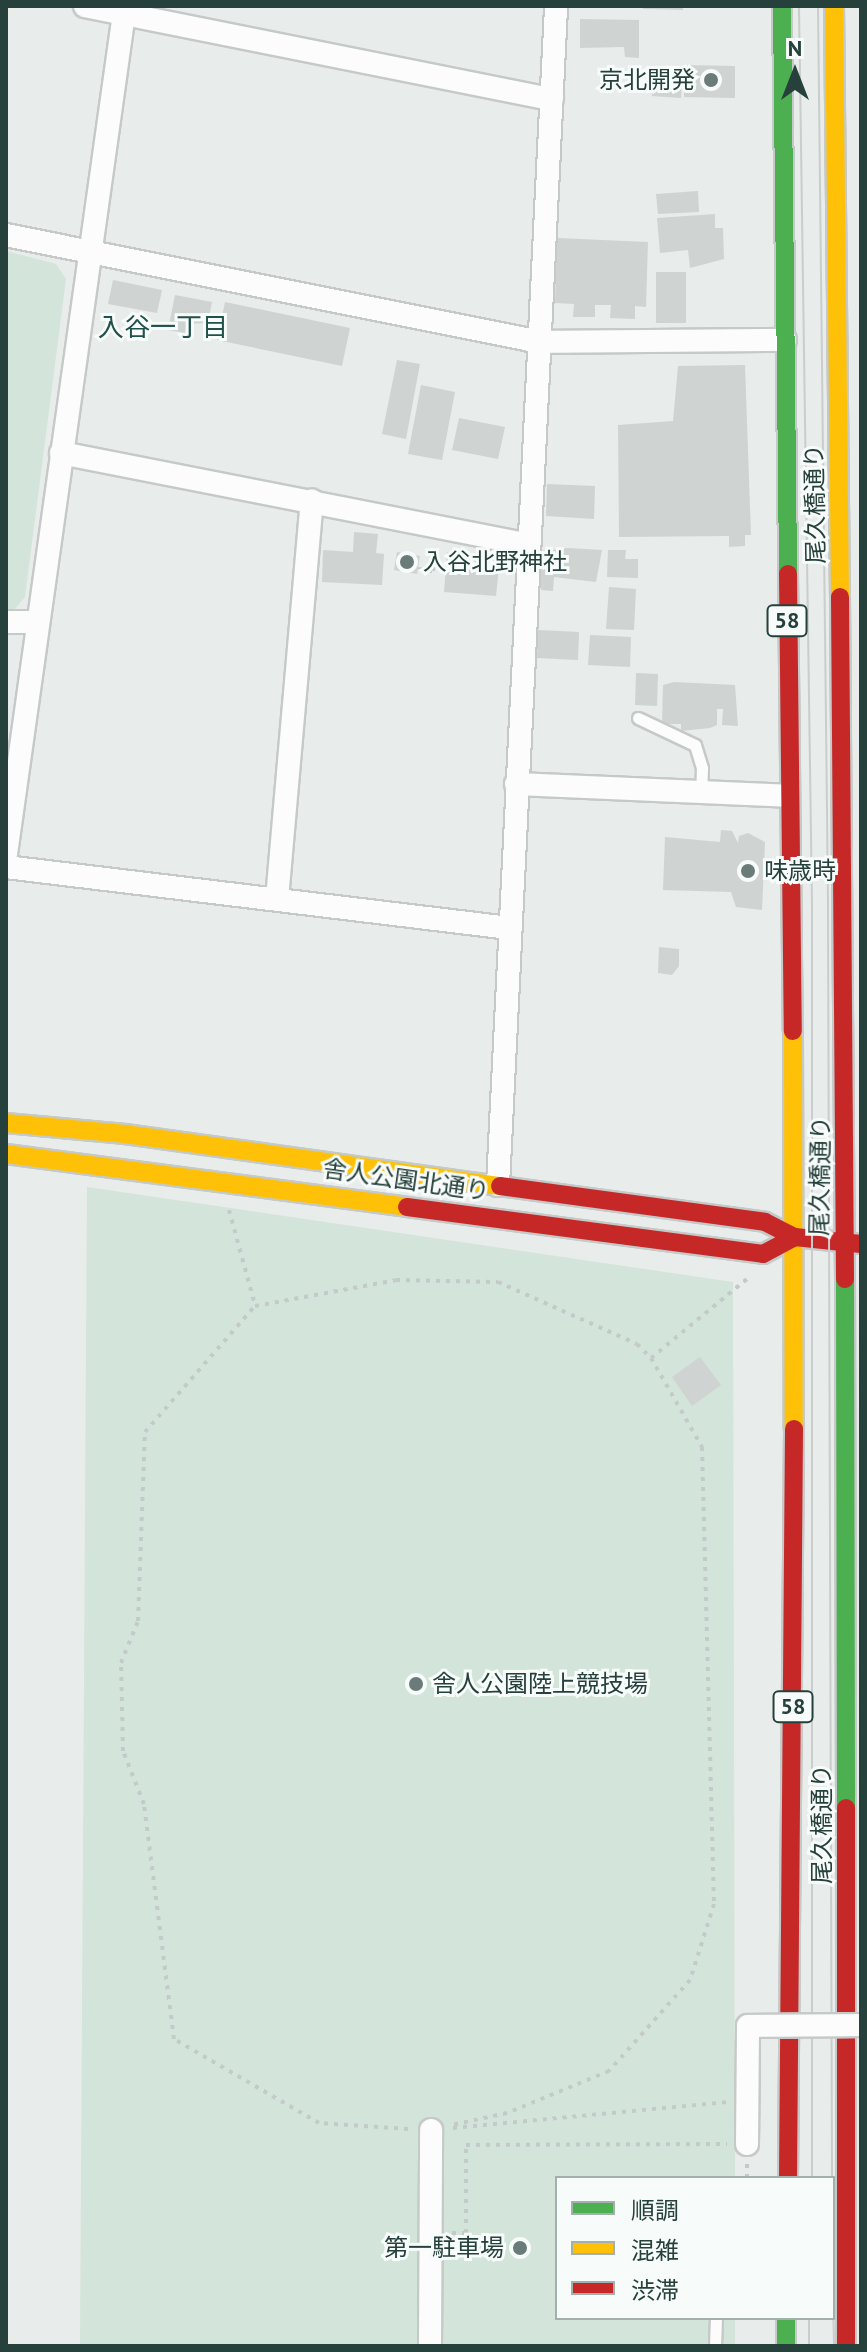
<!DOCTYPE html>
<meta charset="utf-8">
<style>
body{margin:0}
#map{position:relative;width:867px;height:2352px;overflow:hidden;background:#e8eceb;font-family:"PT Sans","Noto Sans JP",sans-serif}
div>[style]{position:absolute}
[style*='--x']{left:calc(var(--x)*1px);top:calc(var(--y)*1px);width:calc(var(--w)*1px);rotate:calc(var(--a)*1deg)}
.green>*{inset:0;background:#d3e4da}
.building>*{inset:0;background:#cfd3d2}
.path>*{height:4px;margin-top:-2px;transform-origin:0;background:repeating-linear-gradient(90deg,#c3cbca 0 4px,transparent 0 10px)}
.roads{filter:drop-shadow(2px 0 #c5c9c8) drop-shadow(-2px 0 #c5c9c8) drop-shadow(0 2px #c5c9c8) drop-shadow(0 -2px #c5c9c8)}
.lane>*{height:11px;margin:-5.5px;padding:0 5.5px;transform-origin:5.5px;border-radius:5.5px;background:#fcfcfc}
.street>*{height:22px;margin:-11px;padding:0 11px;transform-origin:11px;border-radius:11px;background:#fcfcfc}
.fast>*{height:18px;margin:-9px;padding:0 9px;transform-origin:9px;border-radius:9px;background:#4caf50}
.slow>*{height:18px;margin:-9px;padding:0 9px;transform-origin:9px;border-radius:9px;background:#ffc107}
.jam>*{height:18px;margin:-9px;padding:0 9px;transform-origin:9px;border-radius:9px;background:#c62828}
.tram>*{height:2px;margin:-1px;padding:0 1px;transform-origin:1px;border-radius:1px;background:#c9cdcc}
.bridges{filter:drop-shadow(2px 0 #c5c9c8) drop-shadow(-2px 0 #c5c9c8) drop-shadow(0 2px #c5c9c8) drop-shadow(0 -2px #c5c9c8)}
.street-bridge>*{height:22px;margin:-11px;padding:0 11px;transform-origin:11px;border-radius:11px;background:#fcfcfc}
.dots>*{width:22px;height:22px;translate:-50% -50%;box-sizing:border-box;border:4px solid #f7fbf9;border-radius:50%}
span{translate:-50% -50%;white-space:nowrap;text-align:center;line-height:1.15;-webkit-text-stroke:6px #f7fbf9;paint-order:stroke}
.shield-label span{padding:2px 6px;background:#f7fbf9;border:2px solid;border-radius:6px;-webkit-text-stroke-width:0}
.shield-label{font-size:22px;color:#26403c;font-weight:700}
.poi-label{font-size:24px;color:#26403c}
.right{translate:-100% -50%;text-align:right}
.left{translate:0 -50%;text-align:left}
.street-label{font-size:24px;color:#26403c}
.neighbourhood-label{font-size:26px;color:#22514c}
.frame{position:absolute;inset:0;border:8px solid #26403c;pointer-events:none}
.legend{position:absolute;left:555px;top:2176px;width:280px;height:144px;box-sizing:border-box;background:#f7fbf9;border:2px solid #a3b0ad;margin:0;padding:10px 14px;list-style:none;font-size:24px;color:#26403c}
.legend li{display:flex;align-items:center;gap:16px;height:40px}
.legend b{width:40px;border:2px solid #a3b0ad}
.north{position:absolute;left:755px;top:32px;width:80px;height:80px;-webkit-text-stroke:6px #f7fbf9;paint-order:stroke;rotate:0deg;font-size:22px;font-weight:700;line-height:32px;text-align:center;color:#26403c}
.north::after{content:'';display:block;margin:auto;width:28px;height:36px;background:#26403c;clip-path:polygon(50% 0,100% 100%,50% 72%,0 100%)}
</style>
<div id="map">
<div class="green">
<i style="clip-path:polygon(6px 251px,56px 264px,66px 279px,25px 597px,13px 611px,6px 611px)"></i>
<i style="clip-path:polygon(87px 1187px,733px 1282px,735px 2178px,557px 2178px,557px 2318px,735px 2318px,735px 2346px,80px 2346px)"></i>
</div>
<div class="building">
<i style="clip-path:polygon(643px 6px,683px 6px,683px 10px,643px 9px)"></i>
<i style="clip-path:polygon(580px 19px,639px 20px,639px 58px,625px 57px,624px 47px,580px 48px)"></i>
<i style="clip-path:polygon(685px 65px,735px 66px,735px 98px,684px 97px)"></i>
<i style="clip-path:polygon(653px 74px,682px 75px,681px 98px,652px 96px)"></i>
<i style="clip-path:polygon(698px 191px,699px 212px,658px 214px,656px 194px)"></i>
<i style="clip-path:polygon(715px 214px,715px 228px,723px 228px,724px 259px,690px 268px,688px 250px,660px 253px,657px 218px)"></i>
<i style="clip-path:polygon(557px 238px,648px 242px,646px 307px,635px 306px,635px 319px,610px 318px,611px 305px,595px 305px,595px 317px,573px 317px,574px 304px,555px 303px)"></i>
<i style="clip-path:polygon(656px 272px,686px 272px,686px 323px,656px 323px)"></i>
<i style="clip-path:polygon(113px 280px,162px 290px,157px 313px,108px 304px)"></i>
<i style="clip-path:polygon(175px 295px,212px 302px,208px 323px,187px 324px,185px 333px,168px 330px)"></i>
<i style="clip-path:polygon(225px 302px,350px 328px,342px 366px,217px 340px)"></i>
<i style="clip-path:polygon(397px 360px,420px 364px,406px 439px,382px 434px)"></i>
<i style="clip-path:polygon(745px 365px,751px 535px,745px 535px,745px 546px,729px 547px,729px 536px,619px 537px,618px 425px,673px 421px,678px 366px)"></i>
<i style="clip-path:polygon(421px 385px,455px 392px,442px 460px,408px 454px)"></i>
<i style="clip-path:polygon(459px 418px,505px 427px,498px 459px,452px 450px)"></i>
<i style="clip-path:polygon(547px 484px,595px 486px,594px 519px,546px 516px)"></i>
<i style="clip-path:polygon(354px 532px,378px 534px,376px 553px,384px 554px,382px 585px,322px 582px,323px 550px,353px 552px)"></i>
<i style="clip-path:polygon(568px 548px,602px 550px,596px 582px,554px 577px,553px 591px,541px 590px,541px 551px)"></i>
<i style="clip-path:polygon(608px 550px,626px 550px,625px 559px,638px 559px,638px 578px,607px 577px)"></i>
<i style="clip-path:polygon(397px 552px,420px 556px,417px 574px,394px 570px)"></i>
<i style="clip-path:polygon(447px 552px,500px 556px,496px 596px,444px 592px)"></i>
<i style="clip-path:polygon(609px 587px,636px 589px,634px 630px,606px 629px)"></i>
<i style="clip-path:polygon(538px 630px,579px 632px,578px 660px,537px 658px)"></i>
<i style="clip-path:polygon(590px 635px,631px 637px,630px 667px,588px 665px)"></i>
<i style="clip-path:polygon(636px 673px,658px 674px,657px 706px,635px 705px)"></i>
<i style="clip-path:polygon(674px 682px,735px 685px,738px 726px,722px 725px,723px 709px,717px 709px,717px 725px,710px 728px,681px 731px,681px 724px,662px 724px,663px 685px)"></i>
<i style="clip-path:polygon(721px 830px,732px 831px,738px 843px,739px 836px,748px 833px,765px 842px,762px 910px,736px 907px,731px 892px,663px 890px,665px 837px,720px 842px)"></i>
<i style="clip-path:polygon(659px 947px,679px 949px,679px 966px,672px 975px,658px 973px)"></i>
<i style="clip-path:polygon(700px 1357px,721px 1385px,692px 1406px,672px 1377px)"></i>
</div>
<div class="path">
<i style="--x:418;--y:569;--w:15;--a:8"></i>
<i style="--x:433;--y:571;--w:22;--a:-85"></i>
<i style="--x:229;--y:1210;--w:98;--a:74.7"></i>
<i style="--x:651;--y:1358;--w:126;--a:-39.5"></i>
<i style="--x:453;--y:2128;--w:275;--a:-5.4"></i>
<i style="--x:408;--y:2129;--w:89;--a:-176.1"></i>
<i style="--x:319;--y:2123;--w:168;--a:-149.9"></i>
<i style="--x:174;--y:2039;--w:237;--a:-97.3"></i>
<i style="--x:144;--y:1804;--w:57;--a:-111.6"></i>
<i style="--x:123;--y:1751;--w:88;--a:-91.3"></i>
<i style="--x:121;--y:1663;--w:45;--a:-68"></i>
<i style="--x:138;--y:1621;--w:189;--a:-87.9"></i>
<i style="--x:145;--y:1432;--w:167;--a:-48.9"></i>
<i style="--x:255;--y:1306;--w:143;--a:-10.4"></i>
<i style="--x:396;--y:1280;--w:102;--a:1.1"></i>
<i style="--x:498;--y:1282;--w:152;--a:24"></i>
<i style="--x:637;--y:1344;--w:20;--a:45"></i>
<i style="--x:651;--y:1358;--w:103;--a:60.2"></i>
<i style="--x:702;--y:1447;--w:457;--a:88.5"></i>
<i style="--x:714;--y:1904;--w:80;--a:107.5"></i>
<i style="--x:690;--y:1980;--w:122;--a:131.7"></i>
<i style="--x:609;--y:2071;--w:110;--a:157.6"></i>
<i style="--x:507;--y:2113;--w:57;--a:167.9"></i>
<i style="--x:747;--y:2164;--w:14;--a:90"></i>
<i style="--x:452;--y:2233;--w:14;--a:0"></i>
<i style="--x:466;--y:2233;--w:88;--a:-90"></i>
<i style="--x:466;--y:2145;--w:261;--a:-0.2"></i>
</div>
<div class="roads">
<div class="lane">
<i style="--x:638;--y:718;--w:63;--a:25.3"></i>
<i style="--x:695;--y:745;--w:24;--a:73"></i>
<i style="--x:702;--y:768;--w:25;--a:92"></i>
<i style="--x:715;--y:2346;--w:28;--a:-88"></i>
</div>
<div class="street">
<i style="--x:85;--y:6;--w:476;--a:11.3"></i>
<i style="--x:6;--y:235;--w:545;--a:11.33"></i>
<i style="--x:540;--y:342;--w:245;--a:-0.5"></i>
<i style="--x:61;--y:453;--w:476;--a:11.1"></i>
<i style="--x:6;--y:622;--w:30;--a:0"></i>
<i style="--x:516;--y:784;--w:272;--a:2.5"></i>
<i style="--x:6;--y:854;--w:856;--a:-82.01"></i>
<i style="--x:6;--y:867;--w:507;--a:6.91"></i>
<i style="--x:277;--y:899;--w:400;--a:-85"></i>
<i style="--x:498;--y:1185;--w:1180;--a:-87.18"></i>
<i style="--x:430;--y:2346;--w:216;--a:-89.7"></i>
</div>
<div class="fast">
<i style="--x:782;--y:6;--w:568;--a:89.39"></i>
<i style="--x:845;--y:1279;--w:529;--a:89.89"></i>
<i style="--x:786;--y:2318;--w:28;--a:90"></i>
</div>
<div class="slow">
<i style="--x:834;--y:6;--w:591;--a:89.42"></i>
<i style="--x:793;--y:1031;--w:398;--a:89.9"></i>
<i style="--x:6;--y:1123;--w:120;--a:5.3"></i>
<i style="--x:125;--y:1134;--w:379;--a:7.9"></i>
<i style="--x:6;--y:1154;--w:404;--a:7.5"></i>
</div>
<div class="jam">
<i style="--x:788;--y:574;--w:457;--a:89.4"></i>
<i style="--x:840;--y:597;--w:682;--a:89.58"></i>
<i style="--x:500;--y:1186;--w:267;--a:7.7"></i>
<i style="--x:765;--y:1222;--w:34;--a:27"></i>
<i style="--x:795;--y:1237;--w:66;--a:6.1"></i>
<i style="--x:407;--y:1207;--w:359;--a:7.5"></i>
<i style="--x:763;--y:1254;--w:36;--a:-28"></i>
<i style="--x:846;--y:1808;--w:538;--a:90"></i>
<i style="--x:788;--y:2178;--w:749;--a:-89.54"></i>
</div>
</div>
<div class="tram">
<i style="--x:799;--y:6;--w:896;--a:89.17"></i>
<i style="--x:812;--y:902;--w:1276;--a:90"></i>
<i style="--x:818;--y:6;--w:900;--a:89.36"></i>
<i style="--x:828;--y:906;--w:1272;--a:89.82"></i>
<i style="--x:833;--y:2297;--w:49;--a:88.8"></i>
<i style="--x:809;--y:2346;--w:28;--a:-90"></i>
</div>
<div class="bridges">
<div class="street-bridge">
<i style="--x:747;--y:2144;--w:118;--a:-89.5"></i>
<i style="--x:748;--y:2026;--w:113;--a:-0.5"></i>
</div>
</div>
<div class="dots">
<i style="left:711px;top:80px;background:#6a7c79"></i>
<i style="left:407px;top:562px;background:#6a7c79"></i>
<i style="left:748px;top:871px;background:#6a7c79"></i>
<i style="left:416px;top:1684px;background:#6a7c79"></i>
<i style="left:520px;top:2248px;background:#6a7c79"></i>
</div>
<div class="shield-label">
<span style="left:787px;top:621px">58</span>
<span style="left:793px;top:1707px">58</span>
</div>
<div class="poi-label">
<span class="right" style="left:695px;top:80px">京北開発</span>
<span class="left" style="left:423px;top:562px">入谷北野神社</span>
<span class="left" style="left:764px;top:871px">味歳時</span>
<span class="left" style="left:432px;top:1684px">舎人公園陸上競技場</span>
<span class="right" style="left:504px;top:2248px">第一駐車場</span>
</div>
<div class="street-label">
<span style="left:815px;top:504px;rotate:-91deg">尾久橋通り</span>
<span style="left:820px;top:1176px;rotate:-89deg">尾久橋通り</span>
<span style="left:406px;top:1180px;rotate:8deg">舎人公園北通り</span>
<span style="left:822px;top:1824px;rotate:-90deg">尾久橋通り</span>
</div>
<div class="neighbourhood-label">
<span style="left:163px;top:327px">入谷一丁目</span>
</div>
<div class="frame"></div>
<ul class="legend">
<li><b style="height:10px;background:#4caf50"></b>順調</li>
<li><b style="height:10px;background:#ffc107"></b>混雑</li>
<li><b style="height:10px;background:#c62828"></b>渋滞</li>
</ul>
<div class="north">N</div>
</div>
